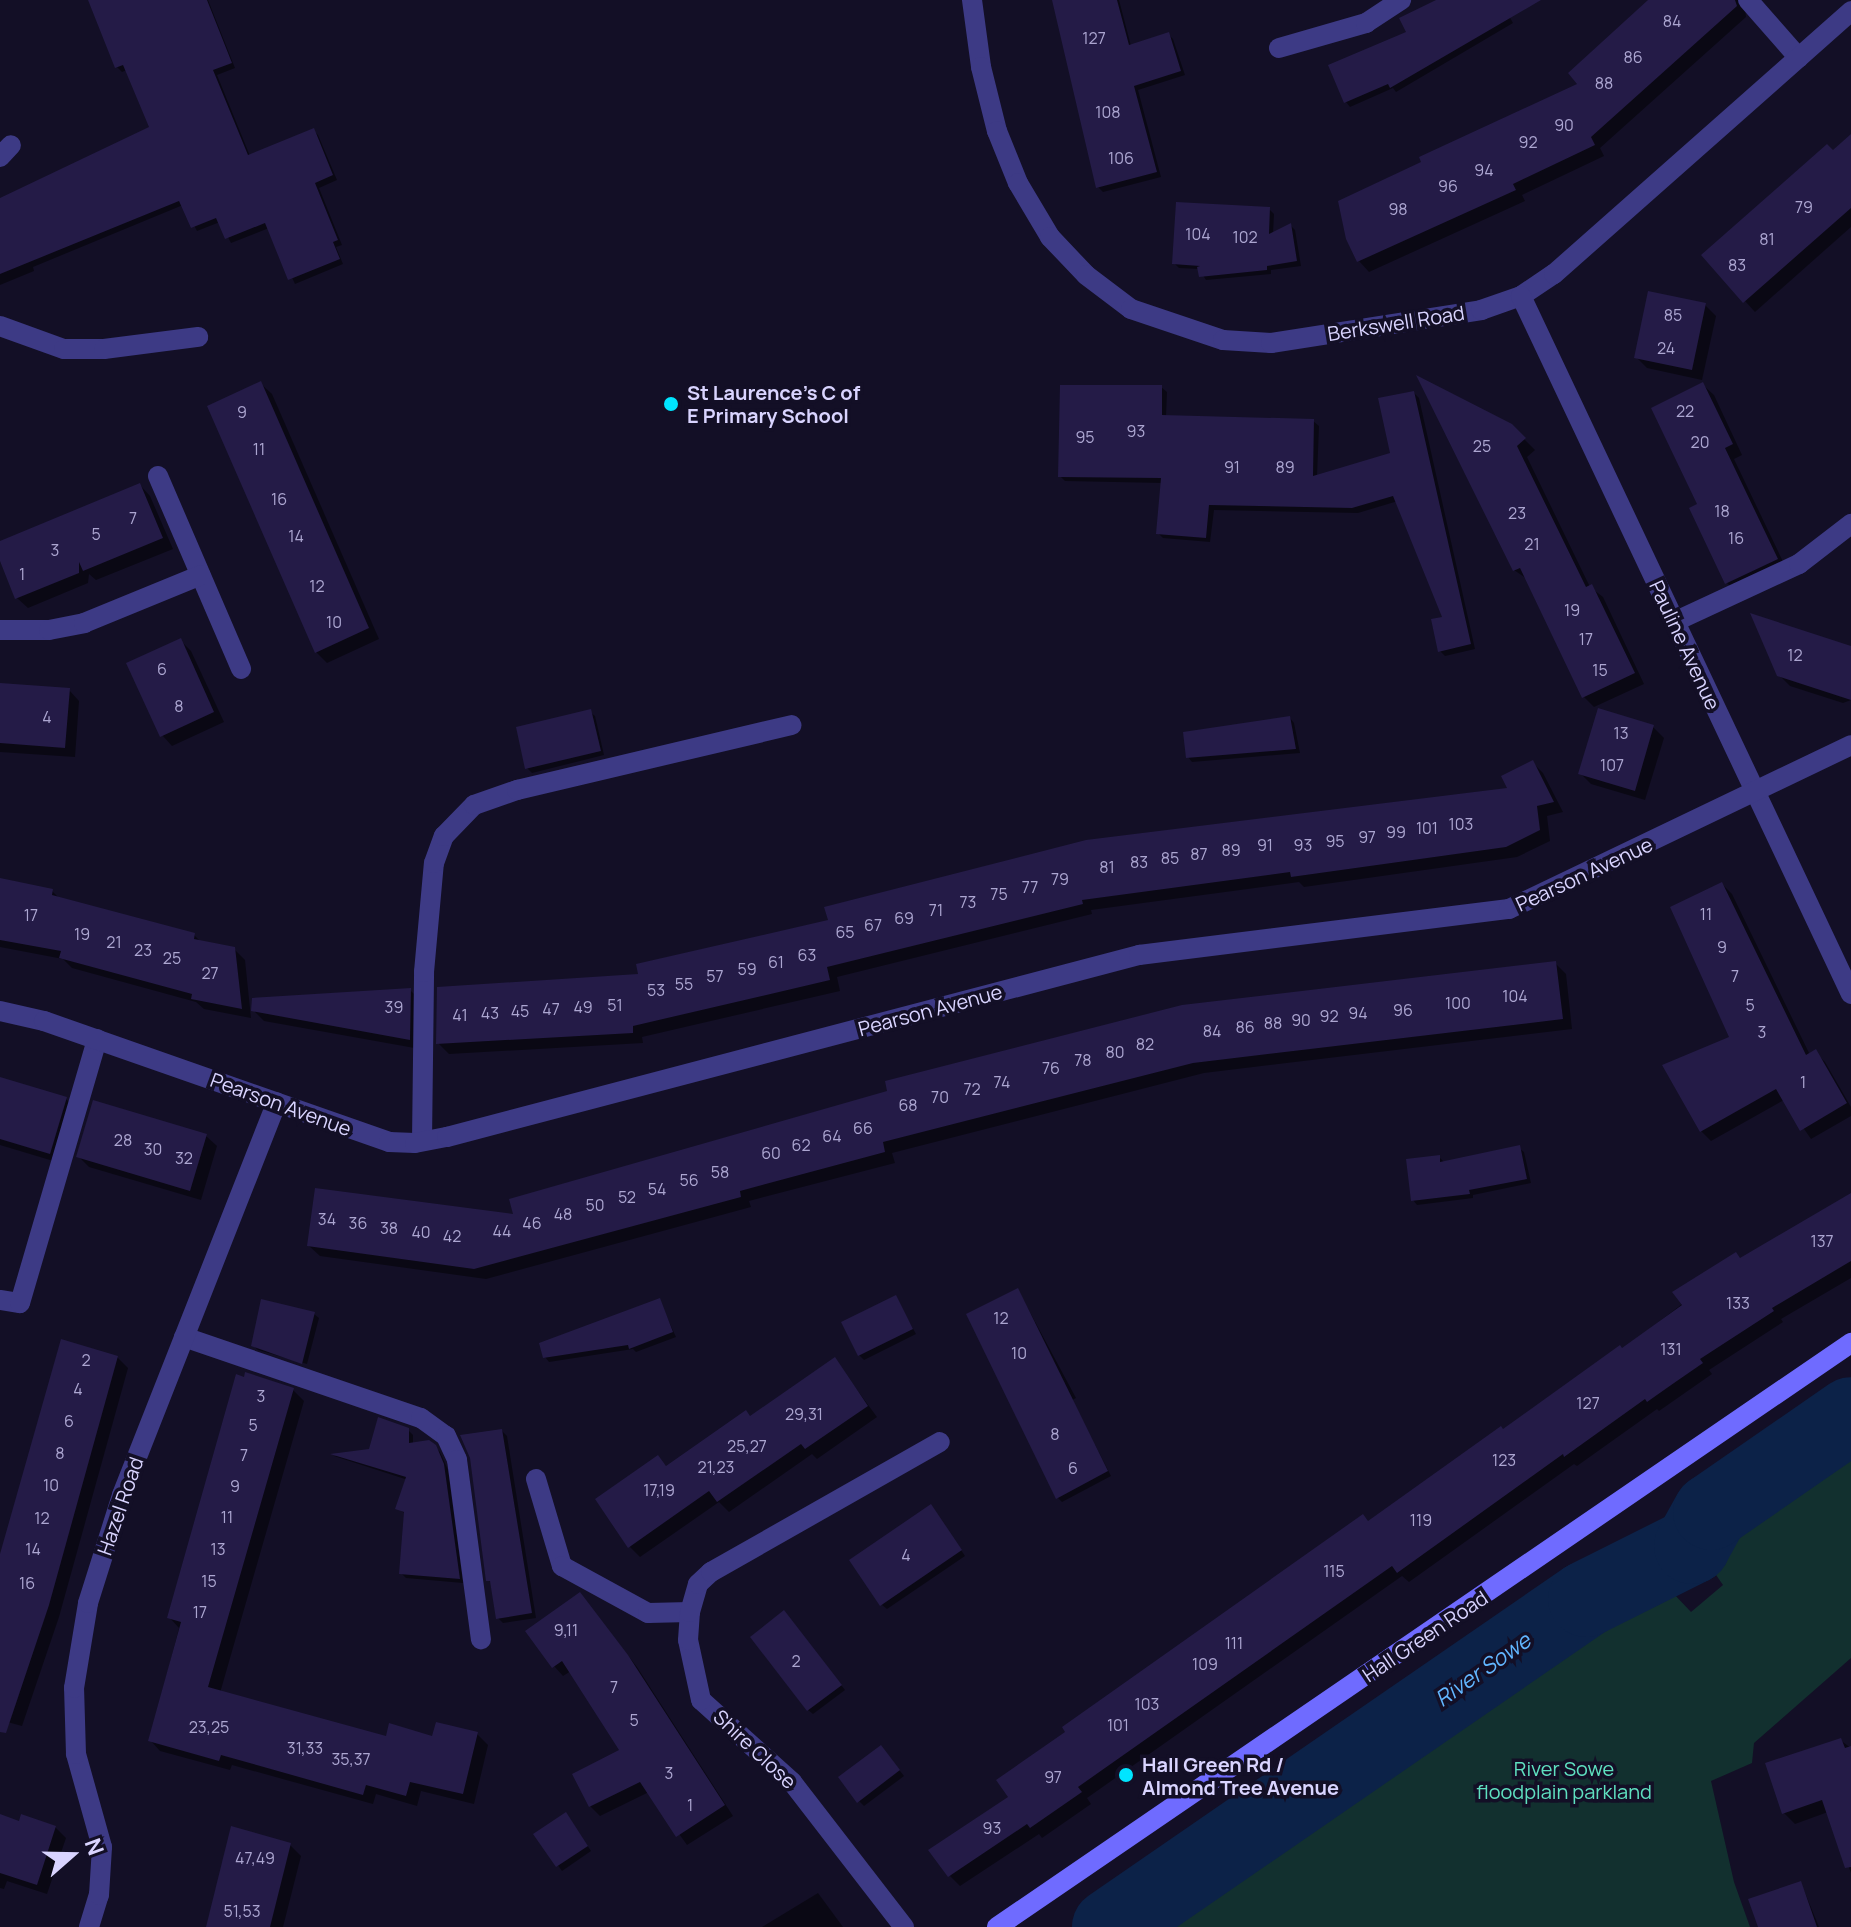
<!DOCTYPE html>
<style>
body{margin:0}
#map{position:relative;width:1851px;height:1927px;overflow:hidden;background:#130f26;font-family:Manrope,sans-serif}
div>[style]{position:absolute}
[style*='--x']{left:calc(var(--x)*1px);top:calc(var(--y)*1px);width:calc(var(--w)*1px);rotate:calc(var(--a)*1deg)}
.green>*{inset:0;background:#12302f}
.shadow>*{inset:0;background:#0007}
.river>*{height:76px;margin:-38px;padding:0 38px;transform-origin:38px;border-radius:38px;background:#0c2248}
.building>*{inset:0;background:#241b47}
.lane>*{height:20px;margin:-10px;padding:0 10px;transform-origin:10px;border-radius:10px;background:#3d3a85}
.street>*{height:20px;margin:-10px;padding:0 10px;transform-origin:10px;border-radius:10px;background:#3d3a85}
.secondary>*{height:20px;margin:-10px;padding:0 10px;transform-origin:10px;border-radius:10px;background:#6f6bff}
.dots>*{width:22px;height:22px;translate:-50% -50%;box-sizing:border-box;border:4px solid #130f26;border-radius:50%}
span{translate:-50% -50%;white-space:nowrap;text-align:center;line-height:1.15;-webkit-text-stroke:7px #130f26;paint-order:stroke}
.number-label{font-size:16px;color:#aca6d1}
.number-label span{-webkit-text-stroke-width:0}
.street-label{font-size:20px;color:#d9d4ff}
.poi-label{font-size:20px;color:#d9d4ff;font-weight:700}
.left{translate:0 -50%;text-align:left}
.park-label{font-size:20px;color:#5fe0c0}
.water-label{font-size:22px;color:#62b6ff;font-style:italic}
.north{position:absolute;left:32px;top:1815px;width:80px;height:80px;-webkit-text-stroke:6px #130f26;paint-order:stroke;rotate:70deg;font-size:22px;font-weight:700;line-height:32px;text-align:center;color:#d9d4ff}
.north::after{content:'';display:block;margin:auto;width:28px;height:36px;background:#d9d4ff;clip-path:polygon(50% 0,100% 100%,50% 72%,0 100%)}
</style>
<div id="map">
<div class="green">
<i style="clip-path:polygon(1851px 1407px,1851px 1658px,1754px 1743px,1752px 1763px,1711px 1781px,1734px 1882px,1750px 1927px,1100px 1927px,1248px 1819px,1635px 1553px,1691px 1612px,1723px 1585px,1686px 1532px,1705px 1504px)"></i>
</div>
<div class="shadow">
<i style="clip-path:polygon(90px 0,208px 0,235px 68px,217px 75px,250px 156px,314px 131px,318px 135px,337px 180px,319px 188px,342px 245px,336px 247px,343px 264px,295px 284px,269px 228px,231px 243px,220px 222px,197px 231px,183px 205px,33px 267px,34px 271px,0 285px,0 200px,151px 128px,127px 70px,122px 72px,117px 67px)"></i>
<i style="clip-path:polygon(1054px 0,1119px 0,1131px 46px,1168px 34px,1173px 39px,1185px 75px,1138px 90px,1161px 177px,1103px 192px,1098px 187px)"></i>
<i style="clip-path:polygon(1460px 0,1525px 0,1508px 14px,1513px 23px,1396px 92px,1393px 88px,1350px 107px,1346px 102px,1330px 66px,1408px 33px)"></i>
<i style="clip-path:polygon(1652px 0,1751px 0,1745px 8px,1746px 17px,1600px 148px,1604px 156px,1522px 195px,1525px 201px,1369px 272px,1359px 261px,1580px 84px)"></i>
<i style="clip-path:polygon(1851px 136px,1851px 227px,1755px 312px,1745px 301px,1833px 153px)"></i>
<i style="clip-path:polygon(1269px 209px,1274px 214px,1273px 234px,1291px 226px,1295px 230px,1301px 266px,1271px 270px,1271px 274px,1206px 280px,1199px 269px,1179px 268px,1174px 263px)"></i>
<i style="clip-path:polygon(1705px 305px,1716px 316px,1702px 380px,1647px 368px,1636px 357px)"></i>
<i style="clip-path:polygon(261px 384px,272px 394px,379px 639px,327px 663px,316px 652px)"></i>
<i style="clip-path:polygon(1703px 385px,1714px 395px,1742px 455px,1734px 459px,1787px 570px,1737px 593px,1727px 583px,1700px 505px)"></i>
<i style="clip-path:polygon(1161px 387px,1167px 392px,1166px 417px,1313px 421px,1319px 426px,1317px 477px,1392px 454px,1414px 393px,1419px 398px,1475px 649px,1445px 656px,1440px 651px,1445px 618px,1398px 501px,1358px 513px,1214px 510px,1210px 542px,1163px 538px,1158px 533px,1163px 483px,1065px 481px,1060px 476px)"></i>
<i style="clip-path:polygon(1510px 425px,1535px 450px,1527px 457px,1590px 587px,1603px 597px,1644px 684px,1594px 707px,1584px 697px,1527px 579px,1514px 570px)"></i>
<i style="clip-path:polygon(140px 485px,150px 496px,173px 549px,96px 580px,89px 574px,88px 583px,28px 608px,17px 598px,0 556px,0 543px)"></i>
<i style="clip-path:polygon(181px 641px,191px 651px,224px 722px,172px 746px,162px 735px)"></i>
<i style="clip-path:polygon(1851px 648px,1851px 700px,1843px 703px,1790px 686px,1779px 675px)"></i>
<i style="clip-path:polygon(0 685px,69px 690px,79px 701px,75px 757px,0 752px)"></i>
<i style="clip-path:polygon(590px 712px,595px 716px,604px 755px,532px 773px,527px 768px)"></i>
<i style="clip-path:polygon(1290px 718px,1294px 723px,1300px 753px,1192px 762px,1188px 757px)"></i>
<i style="clip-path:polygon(1653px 727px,1664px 738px,1645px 800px,1591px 784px,1580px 773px)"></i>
<i style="clip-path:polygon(1532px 762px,1543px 773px,1563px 812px,1547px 816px,1550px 841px,1517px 857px,1304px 887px,1299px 882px,1091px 910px,1092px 914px,837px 977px,840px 991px,642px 1037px,643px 1043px,449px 1054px,438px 1043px,640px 976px,1510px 790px)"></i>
<i style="clip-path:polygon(0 880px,52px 891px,60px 899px,194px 935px,202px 943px,234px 949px,245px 960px,251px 1018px,204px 1009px,196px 1002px,72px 968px,63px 959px,0 947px)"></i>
<i style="clip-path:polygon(1722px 884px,1732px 894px,1810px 1055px,1815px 1052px,1825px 1062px,1851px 1107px,1851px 1116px,1811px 1139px,1784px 1100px,1711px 1141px,1701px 1131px,1732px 1038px)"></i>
<i style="clip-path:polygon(1555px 963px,1566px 974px,1572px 1029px,1204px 1073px,892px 1153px,895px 1163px,749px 1201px,751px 1207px,486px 1279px,320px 1256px,309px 1246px,516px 1217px)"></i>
<i style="clip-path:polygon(410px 990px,421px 1001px,420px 1049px,264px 1021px,253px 1010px)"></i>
<i style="clip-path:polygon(0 1079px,66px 1099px,76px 1109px,60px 1163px,0 1145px)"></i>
<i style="clip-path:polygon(206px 1136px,217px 1146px,201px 1200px,89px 1167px,78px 1156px)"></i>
<i style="clip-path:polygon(1519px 1148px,1524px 1152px,1531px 1183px,1473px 1195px,1473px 1198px,1417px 1205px,1413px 1200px,1439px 1157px,1444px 1162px)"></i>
<i style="clip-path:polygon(1851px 1195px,1851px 1278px,1781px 1319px,1783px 1322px,1709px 1370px,1712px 1374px,1659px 1411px,1657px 1409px,1577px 1466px,1574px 1464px,1409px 1582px,1402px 1576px,1087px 1798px,1091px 1804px,1042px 1838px,1039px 1834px,960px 1886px,950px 1876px,1011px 1798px,1369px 1522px,1622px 1350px,1741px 1259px)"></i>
<i style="clip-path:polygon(1018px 1290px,1076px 1398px,1072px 1400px,1111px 1476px,1062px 1502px,1057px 1497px)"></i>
<i style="clip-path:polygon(895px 1297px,916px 1334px,864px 1360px,859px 1355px)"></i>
<i style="clip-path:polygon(659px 1300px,676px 1337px,636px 1352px,633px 1349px,549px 1362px,545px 1357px)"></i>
<i style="clip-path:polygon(314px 1314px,319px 1318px,307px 1364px,258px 1350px,253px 1345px)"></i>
<i style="clip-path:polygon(117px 1357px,128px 1368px,59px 1617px,22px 1726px,0 1720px,0 1563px)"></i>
<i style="clip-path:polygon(835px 1360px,877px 1417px,817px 1459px,812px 1454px,729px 1512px,719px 1502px,640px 1557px,630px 1547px,658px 1458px,667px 1467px,751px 1418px)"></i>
<i style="clip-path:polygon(293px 1390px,304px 1401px,220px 1693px,387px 1739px,477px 1734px,488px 1745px,474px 1804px,421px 1791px,417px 1806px,376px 1794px,373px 1804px,232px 1765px,230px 1770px,160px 1751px,150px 1740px,179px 1628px,169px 1617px)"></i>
<i style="clip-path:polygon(408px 1430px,413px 1435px,413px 1444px,434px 1446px,440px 1452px,448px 1470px,463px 1583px,406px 1578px,401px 1573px,406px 1514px,397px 1508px,408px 1480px,334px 1456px,371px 1450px)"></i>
<i style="clip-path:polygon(502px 1431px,507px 1436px,536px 1618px,503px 1623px,498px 1618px,493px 1584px,488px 1580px)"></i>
<i style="clip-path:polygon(935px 1511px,965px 1556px,887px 1609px,882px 1605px)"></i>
<i style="clip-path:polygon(580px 1594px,637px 1667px,733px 1816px,687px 1845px,649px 1792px,600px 1816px,590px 1806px,622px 1751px,571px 1671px,563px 1676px,554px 1666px)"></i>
<i style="clip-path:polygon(788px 1618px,845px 1690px,813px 1714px,808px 1710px)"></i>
<i style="clip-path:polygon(1840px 1740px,1851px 1748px,1851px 1873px,1828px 1812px,1795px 1824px,1784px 1813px)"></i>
<i style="clip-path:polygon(885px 1752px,904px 1776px,864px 1806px,859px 1801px)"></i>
<i style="clip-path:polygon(0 1816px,20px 1824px,55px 1827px,66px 1838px,47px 1894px,7px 1881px,4px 1889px,0 1888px)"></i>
<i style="clip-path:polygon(570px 1819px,591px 1851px,562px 1871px,536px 1835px)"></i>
<i style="clip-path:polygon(290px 1845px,301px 1856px,283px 1927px,216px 1927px)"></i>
<i style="clip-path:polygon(1801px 1883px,1819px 1927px,1760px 1927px)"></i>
<i style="clip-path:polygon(818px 1893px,843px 1927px,762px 1927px)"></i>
</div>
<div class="river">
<i style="--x:1110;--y:1927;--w:578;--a:-34.57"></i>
<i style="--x:1586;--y:1599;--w:119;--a:-26.6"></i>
<i style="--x:1692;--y:1546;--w:39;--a:-61"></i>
<i style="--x:1711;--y:1512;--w:170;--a:-34.7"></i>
</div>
<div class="building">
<i style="clip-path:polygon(88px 0,207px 0,232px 63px,213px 70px,248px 155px,314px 128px,333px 175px,315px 183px,338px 240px,333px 242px,340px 259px,288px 280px,265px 223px,225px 239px,216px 218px,191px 228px,179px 201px,0 274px,0 198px,149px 127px,123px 65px,115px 68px)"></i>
<i style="clip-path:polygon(1052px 0,1117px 0,1129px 45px,1169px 32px,1181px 71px,1134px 86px,1157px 172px,1096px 188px)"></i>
<i style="clip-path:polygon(1436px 0,1541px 0,1390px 88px,1388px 84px,1344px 103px,1328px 65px,1406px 32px,1399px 18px)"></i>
<i style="clip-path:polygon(1648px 0,1735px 0,1737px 6px,1591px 137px,1595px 145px,1513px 184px,1516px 190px,1357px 262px,1346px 239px,1338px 201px,1421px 162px,1419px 157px,1577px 84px,1568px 73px)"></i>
<i style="clip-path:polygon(1851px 134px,1851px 208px,1743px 303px,1701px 255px,1827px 144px,1833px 150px)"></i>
<i style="clip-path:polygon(1176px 202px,1270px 207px,1269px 234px,1291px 223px,1297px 261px,1267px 266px,1267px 270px,1199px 277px,1197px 267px,1200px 266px,1172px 264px)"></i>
<i style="clip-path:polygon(1648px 291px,1706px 303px,1692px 370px,1634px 358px)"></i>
<i style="clip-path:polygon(1416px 375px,1512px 424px,1526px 438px,1517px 446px,1586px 587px,1592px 584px,1635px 673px,1582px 698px,1520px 568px,1513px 571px)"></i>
<i style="clip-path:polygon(261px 381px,369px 628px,315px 653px,207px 406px)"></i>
<i style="clip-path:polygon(1703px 382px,1733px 444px,1725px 448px,1778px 559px,1725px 584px,1689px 508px,1697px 504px,1651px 408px)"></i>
<i style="clip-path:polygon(1060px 385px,1162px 385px,1162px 415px,1314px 419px,1313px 476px,1390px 453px,1378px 398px,1414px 391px,1471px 644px,1438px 652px,1431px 619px,1442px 617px,1393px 496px,1352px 508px,1209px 505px,1206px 538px,1156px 534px,1161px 478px,1058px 477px)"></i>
<i style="clip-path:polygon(140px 483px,163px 538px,83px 571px,79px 562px,79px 573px,15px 599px,0 561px,0 541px)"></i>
<i style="clip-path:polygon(1750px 613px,1851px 646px,1851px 700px,1777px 676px)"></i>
<i style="clip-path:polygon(181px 638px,214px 712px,160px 737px,126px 663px)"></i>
<i style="clip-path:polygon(0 683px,70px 688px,65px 748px,0 743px)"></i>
<i style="clip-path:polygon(1598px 708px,1654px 725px,1635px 791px,1578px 774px)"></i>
<i style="clip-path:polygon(591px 709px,601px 751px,525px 769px,516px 727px)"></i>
<i style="clip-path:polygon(1290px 716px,1296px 749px,1186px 758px,1183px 732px)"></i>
<i style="clip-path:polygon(1533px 760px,1554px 802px,1537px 806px,1540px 830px,1506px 847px,1291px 877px,1290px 872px,1082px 900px,1083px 904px,827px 967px,830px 980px,633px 1026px,633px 1033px,436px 1044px,437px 987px,638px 974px,636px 964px,828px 920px,824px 907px,1086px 840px,1507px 788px,1501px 776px)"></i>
<i style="clip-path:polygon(0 878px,53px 889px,52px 895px,195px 933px,194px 939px,235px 947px,242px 1009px,191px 999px,192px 994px,59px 958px,61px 951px,0 940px)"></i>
<i style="clip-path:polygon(1722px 882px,1806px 1055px,1816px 1049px,1847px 1103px,1800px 1131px,1776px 1089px,1700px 1132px,1662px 1065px,1729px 1037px,1670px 907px)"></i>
<i style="clip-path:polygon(1556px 961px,1563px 1019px,1193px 1063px,883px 1142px,885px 1152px,740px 1191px,741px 1197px,474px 1269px,307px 1246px,315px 1188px,513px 1214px,509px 1199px,887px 1091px,885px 1081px,1182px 1005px)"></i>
<i style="clip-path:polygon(411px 988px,410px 1040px,251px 1011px,252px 998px)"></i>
<i style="clip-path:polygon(0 1077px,67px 1097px,50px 1154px,0 1139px)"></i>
<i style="clip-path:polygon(93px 1100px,207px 1134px,190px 1191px,76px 1157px)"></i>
<i style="clip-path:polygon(1520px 1145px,1527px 1179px,1469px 1190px,1470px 1194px,1411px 1201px,1406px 1159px,1440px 1155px,1440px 1162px)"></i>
<i style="clip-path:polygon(1851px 1193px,1851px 1261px,1772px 1308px,1774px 1311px,1700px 1359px,1703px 1363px,1674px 1383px,1647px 1402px,1645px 1399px,1564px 1457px,1563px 1454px,1397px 1573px,1392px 1566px,1078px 1787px,1082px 1792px,1030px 1828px,1027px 1824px,948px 1877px,928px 1850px,1008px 1797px,996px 1780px,1065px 1732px,1062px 1727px,1363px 1514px,1368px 1521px,1501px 1426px,1503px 1429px,1620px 1345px,1622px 1348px,1682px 1305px,1672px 1292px,1736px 1252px,1740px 1258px)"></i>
<i style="clip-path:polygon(1018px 1288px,1108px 1471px,1056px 1499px,966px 1314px)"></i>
<i style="clip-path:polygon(896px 1295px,913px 1329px,858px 1356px,841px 1322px)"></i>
<i style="clip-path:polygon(660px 1298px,673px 1332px,629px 1349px,628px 1345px,543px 1358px,539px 1343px)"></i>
<i style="clip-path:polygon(261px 1299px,315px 1312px,302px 1364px,251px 1346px)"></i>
<i style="clip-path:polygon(61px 1339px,118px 1356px,49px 1605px,6px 1733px,0 1732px,0 1554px)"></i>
<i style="clip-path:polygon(835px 1357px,868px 1406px,805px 1449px,801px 1444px,717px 1502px,709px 1491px,628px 1548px,595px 1499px,658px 1455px,666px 1466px,746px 1410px,750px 1416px)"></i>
<i style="clip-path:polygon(245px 1372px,294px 1388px,208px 1687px,386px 1736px,389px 1723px,432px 1736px,436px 1722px,478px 1732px,463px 1794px,410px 1782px,406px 1796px,366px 1785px,363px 1795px,221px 1755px,219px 1761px,148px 1741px,181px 1622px,167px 1618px,236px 1374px,244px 1377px)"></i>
<i style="clip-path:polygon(378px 1417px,409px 1428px,409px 1443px,429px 1440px,436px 1445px,444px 1464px,460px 1579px,399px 1574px,404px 1512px,395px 1509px,406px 1477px,330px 1454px,369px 1449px)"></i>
<i style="clip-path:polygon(502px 1429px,532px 1613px,496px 1619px,490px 1581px,486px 1581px,470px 1458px,460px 1435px)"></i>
<i style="clip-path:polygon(931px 1504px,962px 1550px,880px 1606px,849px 1560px)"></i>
<i style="clip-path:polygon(580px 1592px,628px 1655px,725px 1805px,676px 1837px,640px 1782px,589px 1807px,572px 1774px,619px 1750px,562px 1661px,552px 1668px,525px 1631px)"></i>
<i style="clip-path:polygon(784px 1610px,842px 1685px,807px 1711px,750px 1637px)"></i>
<i style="clip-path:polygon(1841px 1738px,1845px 1748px,1851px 1746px,1851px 1867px,1845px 1868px,1822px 1800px,1782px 1814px,1765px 1763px)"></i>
<i style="clip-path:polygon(881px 1745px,900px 1770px,857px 1803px,838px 1777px)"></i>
<i style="clip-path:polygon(566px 1812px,588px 1846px,556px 1867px,533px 1834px)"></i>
<i style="clip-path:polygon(0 1814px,19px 1821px,21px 1814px,56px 1826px,37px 1885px,0 1873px)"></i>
<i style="clip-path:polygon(231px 1826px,291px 1843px,270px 1927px,206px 1927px)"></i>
<i style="clip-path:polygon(1801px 1881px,1817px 1927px,1758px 1927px,1748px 1899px)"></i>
</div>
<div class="lane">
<i style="--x:1748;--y:0;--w:77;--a:48.7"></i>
<i style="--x:1279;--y:48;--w:91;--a:-16"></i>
<i style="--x:1366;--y:23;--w:42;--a:-33.3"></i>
<i style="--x:0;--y:157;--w:16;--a:-47"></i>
<i style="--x:0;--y:326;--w:68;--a:19.8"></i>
<i style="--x:64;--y:349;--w:40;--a:0"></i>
<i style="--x:104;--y:349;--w:95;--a:-7.3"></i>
<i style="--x:1674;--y:622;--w:138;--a:-24.9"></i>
<i style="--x:1799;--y:564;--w:66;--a:-37.6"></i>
<i style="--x:422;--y:1141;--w:169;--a:-89.3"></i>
<i style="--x:424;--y:972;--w:109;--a:-84.8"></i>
<i style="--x:434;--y:863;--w:29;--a:-70"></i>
<i style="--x:444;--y:836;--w:43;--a:-45.9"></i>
<i style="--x:474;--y:805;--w:46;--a:-19.2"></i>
<i style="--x:517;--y:790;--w:282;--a:-13.3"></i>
<i style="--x:0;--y:1300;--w:20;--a:9"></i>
<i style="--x:20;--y:1303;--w:275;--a:-73.7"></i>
<i style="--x:184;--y:1337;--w:250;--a:18.9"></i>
<i style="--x:421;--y:1418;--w:31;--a:36"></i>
<i style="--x:446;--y:1436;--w:26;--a:65"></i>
<i style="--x:457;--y:1460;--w:181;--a:82.4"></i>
<i style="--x:536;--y:1479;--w:91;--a:73.4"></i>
<i style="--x:562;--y:1566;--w:98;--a:28.7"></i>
<i style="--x:648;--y:1613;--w:42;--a:-1.4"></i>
</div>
<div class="street">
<i style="--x:972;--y:0;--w:68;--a:82.3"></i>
<i style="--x:981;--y:67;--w:66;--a:76"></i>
<i style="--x:997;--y:131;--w:56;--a:68"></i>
<i style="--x:1018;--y:183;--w:63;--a:59.3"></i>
<i style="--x:1050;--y:237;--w:52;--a:46.5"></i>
<i style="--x:1086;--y:275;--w:56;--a:37.1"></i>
<i style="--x:1131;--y:309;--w:97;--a:18.6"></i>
<i style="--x:1223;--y:340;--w:48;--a:3.6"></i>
<i style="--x:1271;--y:343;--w:213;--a:-8.9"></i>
<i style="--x:1481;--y:310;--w:42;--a:-19.3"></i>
<i style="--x:1521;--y:296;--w:40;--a:-34"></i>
<i style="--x:1554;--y:274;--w:397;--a:-41.5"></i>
<i style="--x:1521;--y:296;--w:772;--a:64.7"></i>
<i style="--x:158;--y:476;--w:210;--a:66.7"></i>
<i style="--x:0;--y:630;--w:49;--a:0"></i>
<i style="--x:49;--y:630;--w:36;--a:-11"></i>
<i style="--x:84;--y:623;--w:126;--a:-22.3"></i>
<i style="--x:0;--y:1011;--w:45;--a:12.8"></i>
<i style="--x:44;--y:1021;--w:366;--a:19.3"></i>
<i style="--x:389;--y:1142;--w:26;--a:2"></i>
<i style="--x:415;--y:1143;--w:33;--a:-11"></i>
<i style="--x:447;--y:1137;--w:716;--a:-14.74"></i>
<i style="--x:1139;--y:955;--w:373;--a:-7.1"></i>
<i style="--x:1509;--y:909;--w:379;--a:-25.6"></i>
<i style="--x:89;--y:1927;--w:34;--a:-73"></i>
<i style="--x:99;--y:1895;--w:48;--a:-86.4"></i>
<i style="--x:102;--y:1847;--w:97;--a:-105.6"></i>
<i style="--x:76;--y:1754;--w:66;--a:-91.7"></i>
<i style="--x:74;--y:1688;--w:86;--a:-80.6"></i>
<i style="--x:88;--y:1603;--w:113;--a:-72.5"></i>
<i style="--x:122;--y:1495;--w:422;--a:-68.5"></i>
<i style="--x:904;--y:1927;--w:183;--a:-127.7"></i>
<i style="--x:792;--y:1782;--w:122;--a:-138"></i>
<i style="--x:701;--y:1700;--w:61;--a:-102.2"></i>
<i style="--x:688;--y:1640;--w:28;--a:-86"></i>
<i style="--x:690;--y:1612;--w:29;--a:-74"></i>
<i style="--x:698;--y:1584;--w:18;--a:-43"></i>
<i style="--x:711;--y:1572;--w:263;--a:-29.6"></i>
</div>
<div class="secondary">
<i style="--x:997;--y:1927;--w:1035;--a:-34.37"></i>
</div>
<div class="dots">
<i style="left:671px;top:404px;background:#00e5ff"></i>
<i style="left:1126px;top:1775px;background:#00e5ff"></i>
</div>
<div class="number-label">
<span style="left:1672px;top:21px">84</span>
<span style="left:1094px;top:38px">127</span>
<span style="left:1633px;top:57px">86</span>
<span style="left:1604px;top:83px">88</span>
<span style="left:1108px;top:112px">108</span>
<span style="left:1564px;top:125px">90</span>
<span style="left:1528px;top:142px">92</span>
<span style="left:1121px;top:158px">106</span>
<span style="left:1484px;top:170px">94</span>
<span style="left:1448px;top:186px">96</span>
<span style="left:1804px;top:207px">79</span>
<span style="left:1398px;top:209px">98</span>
<span style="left:1198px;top:234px">104</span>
<span style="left:1245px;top:237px">102</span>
<span style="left:1767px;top:239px">81</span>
<span style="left:1737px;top:265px">83</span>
<span style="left:1673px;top:315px">85</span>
<span style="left:1666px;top:348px">24</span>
<span style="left:1685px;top:411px">22</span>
<span style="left:242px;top:412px">9</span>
<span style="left:1136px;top:431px">93</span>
<span style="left:1085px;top:437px">95</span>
<span style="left:1700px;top:442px">20</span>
<span style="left:1482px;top:446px">25</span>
<span style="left:259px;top:449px">11</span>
<span style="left:1232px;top:467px">91</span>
<span style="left:1285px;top:467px">89</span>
<span style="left:279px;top:499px">16</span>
<span style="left:1722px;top:511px">18</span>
<span style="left:1517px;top:513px">23</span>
<span style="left:133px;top:518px">7</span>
<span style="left:96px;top:534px">5</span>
<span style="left:296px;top:536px">14</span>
<span style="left:1736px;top:538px">16</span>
<span style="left:1532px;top:544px">21</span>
<span style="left:55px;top:550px">3</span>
<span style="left:22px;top:574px">1</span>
<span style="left:317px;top:586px">12</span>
<span style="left:1572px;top:610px">19</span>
<span style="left:334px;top:622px">10</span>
<span style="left:1586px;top:639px">17</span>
<span style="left:1795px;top:655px">12</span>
<span style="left:162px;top:669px">6</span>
<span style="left:1600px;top:670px">15</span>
<span style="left:179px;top:706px">8</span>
<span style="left:47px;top:717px">4</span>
<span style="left:1621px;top:733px">13</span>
<span style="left:1612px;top:765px">107</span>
<span style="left:1461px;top:824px">103</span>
<span style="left:1427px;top:828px">101</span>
<span style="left:1396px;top:832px">99</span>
<span style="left:1367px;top:837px">97</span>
<span style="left:1335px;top:841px">95</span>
<span style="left:1265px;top:845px">91</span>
<span style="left:1303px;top:845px">93</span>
<span style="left:1231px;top:850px">89</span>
<span style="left:1199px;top:854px">87</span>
<span style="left:1170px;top:858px">85</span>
<span style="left:1139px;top:862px">83</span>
<span style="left:1107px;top:867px">81</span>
<span style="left:1060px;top:879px">79</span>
<span style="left:1030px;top:887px">77</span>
<span style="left:999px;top:894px">75</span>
<span style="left:968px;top:902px">73</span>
<span style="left:936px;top:910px">71</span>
<span style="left:1706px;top:914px">11</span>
<span style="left:31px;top:915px">17</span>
<span style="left:904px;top:918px">69</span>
<span style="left:873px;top:925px">67</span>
<span style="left:845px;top:932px">65</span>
<span style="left:82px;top:934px">19</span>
<span style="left:114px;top:942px">21</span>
<span style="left:1722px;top:947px">9</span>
<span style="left:143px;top:950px">23</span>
<span style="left:807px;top:955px">63</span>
<span style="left:172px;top:958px">25</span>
<span style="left:776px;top:962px">61</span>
<span style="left:747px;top:969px">59</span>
<span style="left:210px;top:973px">27</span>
<span style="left:715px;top:976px">57</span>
<span style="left:1735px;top:976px">7</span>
<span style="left:684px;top:984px">55</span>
<span style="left:656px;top:990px">53</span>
<span style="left:1515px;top:996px">104</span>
<span style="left:1458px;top:1003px">100</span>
<span style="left:615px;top:1005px">51</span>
<span style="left:1750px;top:1005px">5</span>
<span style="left:394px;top:1007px">39</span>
<span style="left:583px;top:1007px">49</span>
<span style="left:551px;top:1009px">47</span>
<span style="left:1403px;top:1010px">96</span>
<span style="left:520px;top:1011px">45</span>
<span style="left:490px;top:1013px">43</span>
<span style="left:1358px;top:1013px">94</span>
<span style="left:460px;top:1015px">41</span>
<span style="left:1329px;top:1016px">92</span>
<span style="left:1301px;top:1020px">90</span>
<span style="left:1273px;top:1023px">88</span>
<span style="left:1245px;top:1027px">86</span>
<span style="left:1212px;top:1031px">84</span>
<span style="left:1762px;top:1032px">3</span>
<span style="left:1145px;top:1044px">82</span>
<span style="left:1115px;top:1052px">80</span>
<span style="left:1083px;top:1060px">78</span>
<span style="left:1051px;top:1068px">76</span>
<span style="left:1002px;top:1082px">74</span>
<span style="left:1803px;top:1082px">1</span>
<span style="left:972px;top:1089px">72</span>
<span style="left:940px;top:1097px">70</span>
<span style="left:908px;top:1105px">68</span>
<span style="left:863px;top:1128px">66</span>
<span style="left:832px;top:1136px">64</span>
<span style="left:123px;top:1140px">28</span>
<span style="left:801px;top:1145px">62</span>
<span style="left:153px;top:1149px">30</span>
<span style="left:771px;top:1153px">60</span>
<span style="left:184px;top:1158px">32</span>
<span style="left:720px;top:1172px">58</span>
<span style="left:689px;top:1180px">56</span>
<span style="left:657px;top:1189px">54</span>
<span style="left:627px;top:1197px">52</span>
<span style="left:595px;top:1205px">50</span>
<span style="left:563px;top:1214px">48</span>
<span style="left:327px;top:1219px">34</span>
<span style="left:358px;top:1223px">36</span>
<span style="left:532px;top:1223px">46</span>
<span style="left:389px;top:1228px">38</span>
<span style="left:502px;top:1231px">44</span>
<span style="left:421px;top:1232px">40</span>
<span style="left:452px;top:1236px">42</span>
<span style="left:1822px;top:1241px">137</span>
<span style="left:1738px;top:1303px">133</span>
<span style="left:1001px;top:1318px">12</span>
<span style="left:1671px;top:1349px">131</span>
<span style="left:1019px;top:1353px">10</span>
<span style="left:86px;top:1360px">2</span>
<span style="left:78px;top:1389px">4</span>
<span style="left:261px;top:1396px">3</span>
<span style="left:1588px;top:1403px">127</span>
<span style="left:804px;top:1414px">29,31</span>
<span style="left:69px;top:1421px">6</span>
<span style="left:253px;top:1425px">5</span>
<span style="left:1055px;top:1434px">8</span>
<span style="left:747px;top:1446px">25,27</span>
<span style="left:60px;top:1453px">8</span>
<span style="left:244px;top:1455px">7</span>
<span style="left:1504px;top:1460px">123</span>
<span style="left:716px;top:1467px">21,23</span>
<span style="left:1073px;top:1468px">6</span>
<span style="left:51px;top:1485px">10</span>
<span style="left:235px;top:1486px">9</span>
<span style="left:659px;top:1490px">17,19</span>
<span style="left:227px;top:1517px">11</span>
<span style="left:42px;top:1518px">12</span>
<span style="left:1421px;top:1520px">119</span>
<span style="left:33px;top:1549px">14</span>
<span style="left:218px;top:1549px">13</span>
<span style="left:906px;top:1555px">4</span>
<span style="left:1334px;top:1571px">115</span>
<span style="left:209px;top:1581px">15</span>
<span style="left:27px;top:1583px">16</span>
<span style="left:200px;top:1612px">17</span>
<span style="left:566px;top:1630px">9,11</span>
<span style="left:1234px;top:1643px">111</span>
<span style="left:796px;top:1661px">2</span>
<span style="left:1205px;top:1664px">109</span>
<span style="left:614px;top:1687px">7</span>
<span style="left:1147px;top:1704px">103</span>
<span style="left:634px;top:1720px">5</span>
<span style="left:1118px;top:1725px">101</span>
<span style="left:209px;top:1727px">23,25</span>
<span style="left:305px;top:1748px">31,33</span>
<span style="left:351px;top:1759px">35,37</span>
<span style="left:669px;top:1773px">3</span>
<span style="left:1053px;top:1777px">97</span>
<span style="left:690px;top:1805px">1</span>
<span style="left:992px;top:1828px">93</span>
<span style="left:255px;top:1858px">47,49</span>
<span style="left:242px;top:1911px">51,53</span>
</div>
<div class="street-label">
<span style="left:1396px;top:323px;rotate:-9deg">Berkswell Road</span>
<span style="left:1685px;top:645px;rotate:65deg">Pauline Avenue</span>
<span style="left:1584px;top:874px;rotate:-25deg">Pearson Avenue</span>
<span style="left:930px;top:1010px;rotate:-15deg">Pearson Avenue</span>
<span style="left:281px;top:1104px;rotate:20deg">Pearson Avenue</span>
<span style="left:120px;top:1506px;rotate:-71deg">Hazel Road</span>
<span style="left:1425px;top:1636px;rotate:-34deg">Hall Green Road</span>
<span style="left:755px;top:1749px;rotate:43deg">Shire Close</span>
</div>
<div class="poi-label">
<span class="left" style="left:687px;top:404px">St Laurence's C of<br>E Primary School</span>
<span class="left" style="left:1142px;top:1776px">Hall Green Rd /<br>Almond Tree Avenue</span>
</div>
<div class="park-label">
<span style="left:1564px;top:1780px">River Sowe<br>floodplain parkland</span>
</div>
<div class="water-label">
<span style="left:1483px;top:1670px;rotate:-35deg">River Sowe</span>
</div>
<div class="north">N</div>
</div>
